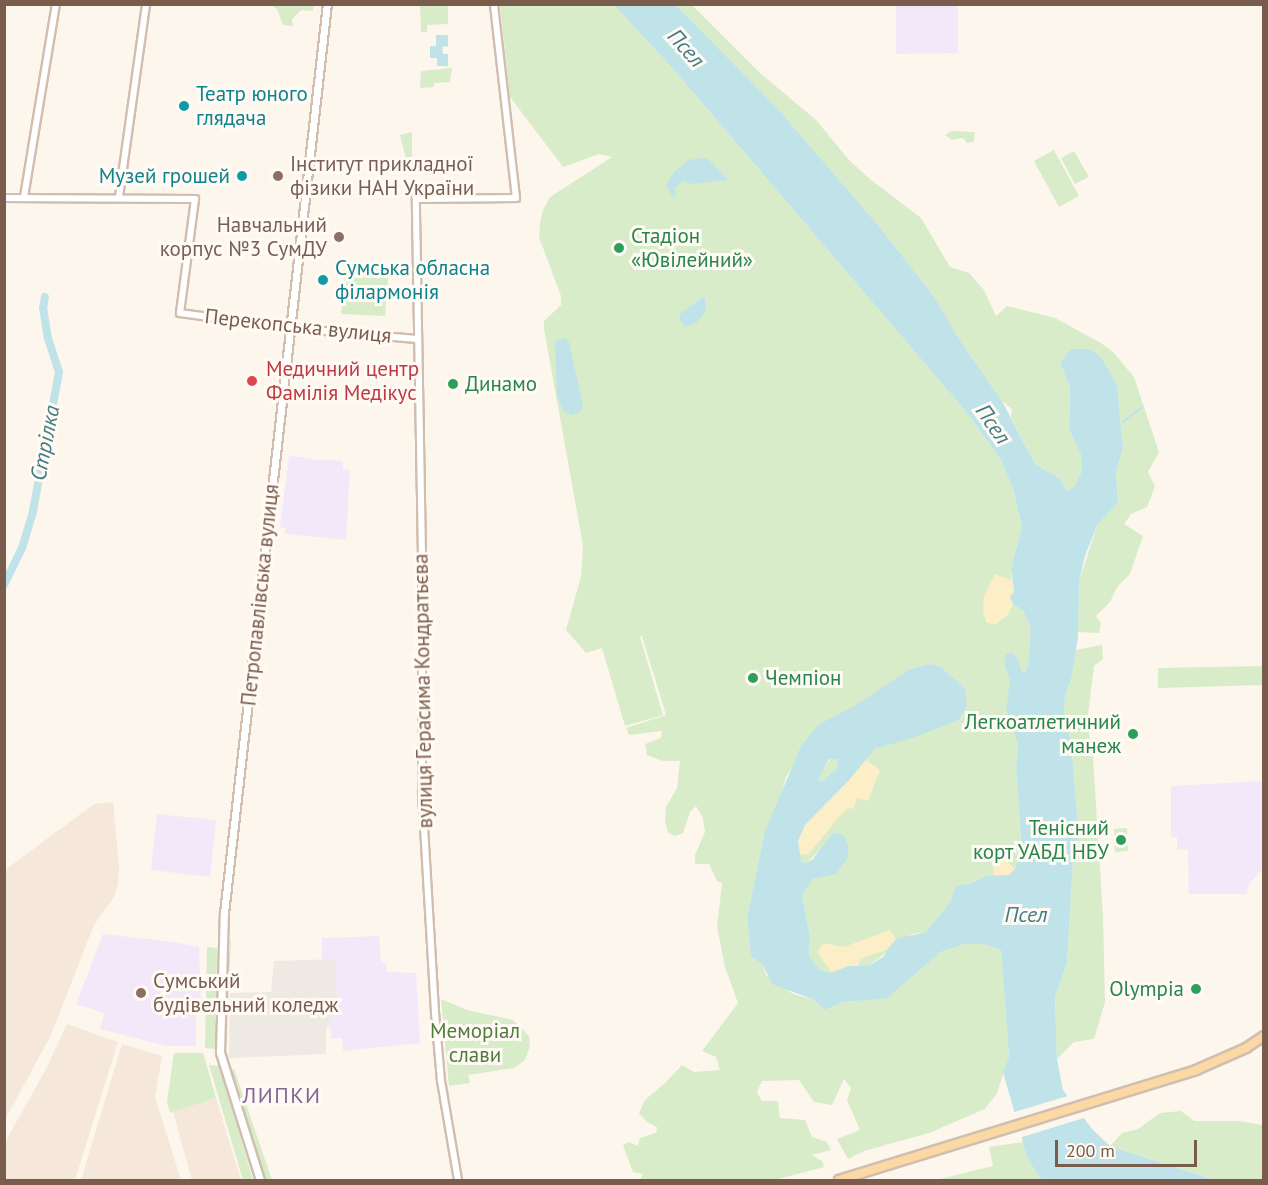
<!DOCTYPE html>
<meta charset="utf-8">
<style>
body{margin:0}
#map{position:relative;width:1268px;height:1185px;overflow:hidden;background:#fdf6ec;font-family:"PT Sans",sans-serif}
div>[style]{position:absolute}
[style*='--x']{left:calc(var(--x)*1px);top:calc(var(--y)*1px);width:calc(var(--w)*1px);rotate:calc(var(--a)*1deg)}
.residential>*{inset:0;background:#f5e8da}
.industrial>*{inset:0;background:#efe9e4}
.education>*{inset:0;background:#f3e8fa}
.green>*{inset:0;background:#d8ecc9}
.sand>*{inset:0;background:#fcefc7}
.water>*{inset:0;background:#bfe3e8}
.pier>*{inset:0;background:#fdf6ec}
.stream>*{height:1.5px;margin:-0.75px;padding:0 0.75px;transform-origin:0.75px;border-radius:0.75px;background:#bfe3e8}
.river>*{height:8px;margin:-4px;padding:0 4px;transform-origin:4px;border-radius:4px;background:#bfe3e8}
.roads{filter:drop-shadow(2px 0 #d1beb0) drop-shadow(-2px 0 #d1beb0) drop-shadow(0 2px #d1beb0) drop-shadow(0 -2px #d1beb0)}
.tertiary>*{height:6px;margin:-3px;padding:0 3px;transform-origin:3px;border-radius:3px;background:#fff}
.secondary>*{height:7px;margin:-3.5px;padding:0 3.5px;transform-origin:3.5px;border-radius:3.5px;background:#fff}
.primary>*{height:8px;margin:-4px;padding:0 4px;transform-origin:4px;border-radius:4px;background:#fbd9a5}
.dots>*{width:16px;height:16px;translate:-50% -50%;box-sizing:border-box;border:3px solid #fffaf3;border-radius:50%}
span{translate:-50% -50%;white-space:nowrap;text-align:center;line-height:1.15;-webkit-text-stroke:6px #fffaf3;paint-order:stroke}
.culture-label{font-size:21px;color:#0d838f}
.left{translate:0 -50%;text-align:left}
.right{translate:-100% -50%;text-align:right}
.education-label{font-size:21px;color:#785e54}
.leisure-label{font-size:21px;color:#27864d}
.street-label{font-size:21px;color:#7a5c4d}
.health-label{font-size:21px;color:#be3a42}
.park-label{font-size:21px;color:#537a41}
.water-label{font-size:22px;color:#437c86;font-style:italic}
.neighbourhood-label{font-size:22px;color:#846695;letter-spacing:1.5px}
.frame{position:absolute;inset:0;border:6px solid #7a5c4d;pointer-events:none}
.scale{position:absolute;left:1055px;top:1140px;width:142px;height:27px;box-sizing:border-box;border:3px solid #7a5c4d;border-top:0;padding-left:8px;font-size:18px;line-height:21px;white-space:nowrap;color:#7a5c4d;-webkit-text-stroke:4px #fffaf3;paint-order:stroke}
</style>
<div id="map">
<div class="residential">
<i style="clip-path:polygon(113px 802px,119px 866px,118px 884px,114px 897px,94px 925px,50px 1037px,5px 1120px,5px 870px,94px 804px)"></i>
<i style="clip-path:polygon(67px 1024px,118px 1042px,75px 1180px,5px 1180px,5px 1142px,45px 1071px)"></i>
<i style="clip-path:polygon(122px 1044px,162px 1056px,155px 1097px,181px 1180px,81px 1180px)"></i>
<i style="clip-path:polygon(216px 1098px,241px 1180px,192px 1180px,173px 1112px)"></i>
</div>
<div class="industrial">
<i style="clip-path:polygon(336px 959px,337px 1011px,326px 1028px,326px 1054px,229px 1058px,230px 993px,271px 992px,274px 961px)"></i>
</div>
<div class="education">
<i style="clip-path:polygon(896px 5px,958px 5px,958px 53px,896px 54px)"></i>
<i style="clip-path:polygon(289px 456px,304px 457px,305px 459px,343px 461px,343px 469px,350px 470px,346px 540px,285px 534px,286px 528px,280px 527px)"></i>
<i style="clip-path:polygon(1263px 781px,1263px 869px,1248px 885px,1247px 894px,1189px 894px,1188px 849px,1177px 850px,1177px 837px,1171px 837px,1171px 786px)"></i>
<i style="clip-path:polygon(157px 814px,216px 820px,210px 877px,151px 870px)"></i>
<i style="clip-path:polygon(103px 934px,173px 942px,199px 947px,201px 1008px,196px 1009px,196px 1046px,166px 1046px,100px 1029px,104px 1013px,76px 1004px)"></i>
<i style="clip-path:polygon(379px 936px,381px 963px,386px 963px,387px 972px,416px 973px,420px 1043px,343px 1051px,342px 1038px,331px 1039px,331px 1028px,326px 1028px,337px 1011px,336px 960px,322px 960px,322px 938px)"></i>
</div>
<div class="green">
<i style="clip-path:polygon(271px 5px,314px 5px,313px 11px,301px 10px,292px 19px,293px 26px,283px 25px,277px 9px)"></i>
<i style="clip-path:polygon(420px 5px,448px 5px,448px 24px,427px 25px,427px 32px,421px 32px)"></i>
<i style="clip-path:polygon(500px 5px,614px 5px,674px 70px,968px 414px,1001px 460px,1013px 489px,1022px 527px,1011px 569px,1013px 604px,1023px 611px,1031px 628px,1028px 667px,1025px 673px,1020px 671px,1019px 661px,1005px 654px,1005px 666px,1011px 680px,1006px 710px,1018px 742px,1016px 768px,1022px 855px,1015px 869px,1009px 875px,987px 876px,972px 883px,957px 886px,951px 901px,926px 932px,912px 934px,868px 966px,848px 966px,832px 973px,819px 969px,809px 956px,810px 936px,802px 895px,813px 879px,818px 877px,818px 852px,806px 863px,801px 862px,799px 854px,813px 815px,875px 749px,959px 720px,966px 706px,965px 688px,940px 666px,928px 664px,910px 669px,856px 706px,819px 724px,786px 777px,779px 802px,765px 831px,747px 917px,751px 956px,763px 965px,766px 975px,793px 994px,812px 999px,825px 1010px,843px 1002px,886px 999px,941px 952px,965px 944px,983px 944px,1001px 950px,1009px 1057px,997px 1093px,985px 1109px,929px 1133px,864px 1151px,848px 1159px,837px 1139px,860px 1130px,847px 1100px,851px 1088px,844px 1079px,832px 1105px,814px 1102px,799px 1080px,762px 1081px,757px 1092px,762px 1101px,778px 1101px,780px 1118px,805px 1120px,812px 1137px,827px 1142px,831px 1150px,812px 1155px,822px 1161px,824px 1167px,775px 1180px,640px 1180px,643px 1174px,633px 1172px,623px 1145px,628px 1142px,638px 1146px,640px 1138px,656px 1133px,657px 1127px,647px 1122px,639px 1113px,645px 1100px,665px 1083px,682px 1065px,694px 1072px,720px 1070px,716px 1057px,702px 1051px,738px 1003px,725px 967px,717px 927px,722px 883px,717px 881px,709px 864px,695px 864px,695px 855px,705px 832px,703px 818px,696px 806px,690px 812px,683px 833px,675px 836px,668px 833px,665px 820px,666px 807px,677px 788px,680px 761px,663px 761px,647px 755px,645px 744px,661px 738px,662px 731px,629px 735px,626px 728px,666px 715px,642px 636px,640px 637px,663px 715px,625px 726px,602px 648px,586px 653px,566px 630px,581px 577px,583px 545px,544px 329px,544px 321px,561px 305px,561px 296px,539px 237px,540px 223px,543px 210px,550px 197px,612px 157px,599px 154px,563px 167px,510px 97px)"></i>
<i style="clip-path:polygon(676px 5px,692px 5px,761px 74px,816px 120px,849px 160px,870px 179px,921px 218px,950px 267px,969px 273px,984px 290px,996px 316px,1007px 306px,1055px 318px,1101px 343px,1114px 353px,1134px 377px,1159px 452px,1148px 472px,1155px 486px,1147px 507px,1131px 514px,1124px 524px,1143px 536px,1130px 574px,1117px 587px,1110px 602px,1096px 616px,1101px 623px,1099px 633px,1078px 632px,1079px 582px,1097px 525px,1118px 503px,1116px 473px,1123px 447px,1117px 384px,1101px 357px,1090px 349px,1060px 363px,1070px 387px,1069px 429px,1081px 455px,1082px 471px,1075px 485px,1068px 491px,1059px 478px,1035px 464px,1011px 417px,1012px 409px,1002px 401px,959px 339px,935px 298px,878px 225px,779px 110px)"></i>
<i style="clip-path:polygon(452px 68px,450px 82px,434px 83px,434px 87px,420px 88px,421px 71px)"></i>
<i style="clip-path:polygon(951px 131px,975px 132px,974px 142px,967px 143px,963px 138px,952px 140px,945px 135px)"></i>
<i style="clip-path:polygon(412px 132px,412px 161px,407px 163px,400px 135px)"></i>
<i style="clip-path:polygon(1054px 150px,1079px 196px,1059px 207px,1034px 161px)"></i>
<i style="clip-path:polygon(1074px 151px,1089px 177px,1075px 184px,1061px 158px)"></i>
<i style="clip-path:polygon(346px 263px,389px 267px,385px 316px,341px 314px)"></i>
<i style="clip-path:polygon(1102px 645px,1103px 659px,1094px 666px,1087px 723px,1093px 757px,1103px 916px,1105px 1002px,1094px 1039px,1074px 1042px,1057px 1059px,1055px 997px,1067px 963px,1074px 846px,1079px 837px,1071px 741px,1064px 716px,1065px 696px,1071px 680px,1075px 650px)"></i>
<i style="clip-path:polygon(1263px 666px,1263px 685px,1158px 688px,1158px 668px)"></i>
<i style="clip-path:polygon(830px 759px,838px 759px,837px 768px,823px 781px,817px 780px)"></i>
<i style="clip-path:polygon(1127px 828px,1128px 851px,1115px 852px,1114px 829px)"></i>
<i style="clip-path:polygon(226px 941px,231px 941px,226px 1055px,222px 1055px)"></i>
<i style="clip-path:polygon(207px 947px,217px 948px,215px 1049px,205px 1048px)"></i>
<i style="clip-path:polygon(441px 999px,467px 1010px,513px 1020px,529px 1036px,530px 1046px,525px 1060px,514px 1068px,468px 1075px,470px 1083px,449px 1086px)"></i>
<i style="clip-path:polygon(174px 1053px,203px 1053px,216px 1098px,170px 1113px,167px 1102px)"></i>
<i style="clip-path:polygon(209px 1065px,219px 1066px,253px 1180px,243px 1180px)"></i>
<i style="clip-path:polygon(234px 1069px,272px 1180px,262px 1180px,229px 1072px)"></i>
<i style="clip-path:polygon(1181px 1111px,1194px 1121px,1238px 1121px,1263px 1125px,1263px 1180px,1214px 1180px,1110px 1146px,1122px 1133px,1138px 1129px,1160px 1113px)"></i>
<i style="clip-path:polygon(1024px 1142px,1028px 1160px,1042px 1180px,936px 1180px,993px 1166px,989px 1147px)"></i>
</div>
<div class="sand">
<i style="clip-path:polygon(995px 574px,1013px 581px,1014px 591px,1011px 597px,1013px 604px,1008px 615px,996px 624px,987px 623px,983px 613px,984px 596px)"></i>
<i style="clip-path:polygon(865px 759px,880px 770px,868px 801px,857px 798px,854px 808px,847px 809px,838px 818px,808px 855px,799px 854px,798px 841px,805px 825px,848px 781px)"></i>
<i style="clip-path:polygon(1005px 860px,1015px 869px,1009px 875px,994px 875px,993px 865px)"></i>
<i style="clip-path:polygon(890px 930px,896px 939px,886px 950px,860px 959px,858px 966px,848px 966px,832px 973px,817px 952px,823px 943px,844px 947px)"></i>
</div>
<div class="water">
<i style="clip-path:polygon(evenodd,614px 5px,676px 5px,779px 110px,878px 225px,935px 298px,959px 339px,1002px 401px,1035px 464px,1059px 478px,1068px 491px,1075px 485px,1082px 471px,1081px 455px,1069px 429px,1070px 387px,1060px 363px,1071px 349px,1090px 349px,1101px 357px,1117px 384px,1123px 447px,1116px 473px,1118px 503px,1097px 525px,1085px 556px,1079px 582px,1078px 637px,1071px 680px,1065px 696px,1064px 716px,1071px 741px,1079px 837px,1074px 846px,1067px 963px,1055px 997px,1057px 1059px,1063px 1090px,1092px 1129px,1110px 1146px,1214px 1180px,1042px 1180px,1028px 1160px,1003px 1072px,1009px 1057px,1001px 950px,983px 944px,965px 944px,941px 952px,886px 999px,843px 1002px,825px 1010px,812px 999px,772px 984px,763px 965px,751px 956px,747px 917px,765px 831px,801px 746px,819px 724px,856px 705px,910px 669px,928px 664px,940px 666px,965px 688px,967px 706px,959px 720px,915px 737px,875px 749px,848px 781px,805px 825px,798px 841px,801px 862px,806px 863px,813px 859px,832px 834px,839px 833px,845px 837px,848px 846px,848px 857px,836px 874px,813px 879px,802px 895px,810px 936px,809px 956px,819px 969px,831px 973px,848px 966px,868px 966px,883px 957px,896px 939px,926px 932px,951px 901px,956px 886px,972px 883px,987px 876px,1009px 875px,1015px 869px,1022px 854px,1016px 768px,1018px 743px,1006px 710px,1010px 680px,1005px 666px,1005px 654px,1011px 652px,1019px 661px,1021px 671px,1025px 673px,1028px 666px,1031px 628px,1023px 611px,1013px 604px,1010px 597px,1014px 591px,1011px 569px,1022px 527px,1013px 489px,1001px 460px,968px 414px,674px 70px,614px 5px,829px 759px,838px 759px,837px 768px,823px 781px,818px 780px,829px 759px)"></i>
<i style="clip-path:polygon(436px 35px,448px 35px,448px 46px,442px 47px,443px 54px,448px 54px,448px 66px,437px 66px,437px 58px,430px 58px,430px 46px,436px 46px)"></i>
<i style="clip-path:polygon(701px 158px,708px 159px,728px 180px,692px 184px,683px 181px,675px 188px,676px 196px,673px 198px,666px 185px,675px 171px,689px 160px)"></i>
<i style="clip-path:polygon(703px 297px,705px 298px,706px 312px,696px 323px,685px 327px,680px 320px,680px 314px)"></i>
<i style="clip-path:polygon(565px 338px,569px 342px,583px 406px,581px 411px,573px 415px,563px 411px,557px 395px,555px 341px)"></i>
</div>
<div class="pier">
<i style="clip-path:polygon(1071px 1095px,1087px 1117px,1019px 1138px,1011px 1113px)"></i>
</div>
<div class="stream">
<i style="--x:1123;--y:422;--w:24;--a:-38"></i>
</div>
<div class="river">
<i style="--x:4;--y:585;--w:41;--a:-64.1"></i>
<i style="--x:22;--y:548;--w:39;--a:-73"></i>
<i style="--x:33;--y:511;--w:141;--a:-79.4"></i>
<i style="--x:59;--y:372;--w:35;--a:-108"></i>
<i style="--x:48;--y:339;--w:30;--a:-99"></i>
<i style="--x:43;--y:309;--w:12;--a:-81"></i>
</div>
<div class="roads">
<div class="tertiary">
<i style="--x:24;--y:197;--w:196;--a:-80.6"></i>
<i style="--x:119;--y:197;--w:195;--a:-82"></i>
<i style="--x:4;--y:198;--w:191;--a:0.3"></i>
<i style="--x:195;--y:199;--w:115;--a:97.5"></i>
<i style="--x:180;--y:313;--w:111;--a:7.8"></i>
<i style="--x:290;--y:328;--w:127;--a:5"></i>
<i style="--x:458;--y:1180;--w:100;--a:-99.7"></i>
<i style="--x:441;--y:1081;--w:69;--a:-95"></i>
<i style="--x:435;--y:1012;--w:221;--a:-93.4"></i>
<i style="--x:422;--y:791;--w:235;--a:-90"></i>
<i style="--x:422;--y:556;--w:357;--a:-91"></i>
<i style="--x:416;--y:199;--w:100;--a:-0.6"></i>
<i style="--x:516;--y:198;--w:195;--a:-96.5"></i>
</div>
<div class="secondary">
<i style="--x:260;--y:1180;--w:134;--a:-107.4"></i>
<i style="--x:220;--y:1052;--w:139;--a:-88.4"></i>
<i style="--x:224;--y:913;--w:915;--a:-83.54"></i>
</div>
<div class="primary">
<i style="--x:839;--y:1180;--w:374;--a:-17.1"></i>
<i style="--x:1196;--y:1070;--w:55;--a:-23.7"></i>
<i style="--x:1246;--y:1048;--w:22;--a:-34"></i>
</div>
</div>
<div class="dots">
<i style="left:184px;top:106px;background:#0f9aa8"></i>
<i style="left:242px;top:176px;background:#0f9aa8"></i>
<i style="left:278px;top:176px;background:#8d6e63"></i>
<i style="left:339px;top:237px;background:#8d6e63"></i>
<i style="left:619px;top:248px;background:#2e9e5b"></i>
<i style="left:323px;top:280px;background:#0f9aa8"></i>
<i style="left:252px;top:381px;background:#e0444e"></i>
<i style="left:453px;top:384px;background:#2e9e5b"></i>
<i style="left:753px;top:678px;background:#2e9e5b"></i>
<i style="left:1133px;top:734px;background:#2e9e5b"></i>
<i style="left:1121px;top:840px;background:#2e9e5b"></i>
<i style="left:1196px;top:989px;background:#2e9e5b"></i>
<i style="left:141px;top:993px;background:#8d6e63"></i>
</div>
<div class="culture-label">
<span class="left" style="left:196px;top:106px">Театр юного<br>глядача</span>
<span class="right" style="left:230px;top:176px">Музей грошей</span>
<span class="left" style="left:335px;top:280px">Сумська обласна<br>філармонія</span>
</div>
<div class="education-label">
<span class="left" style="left:290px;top:176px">Інститут прикладної<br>фізики НАН України</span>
<span class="right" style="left:327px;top:237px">Навчальний<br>корпус №3 СумДУ</span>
<span class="left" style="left:153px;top:993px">Сумський<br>будівельний коледж</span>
</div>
<div class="leisure-label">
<span class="left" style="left:631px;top:248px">Стадіон<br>«Ювілейний»</span>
<span class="left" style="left:465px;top:384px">Динамо</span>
<span class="left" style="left:765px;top:678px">Чемпіон</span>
<span class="right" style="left:1121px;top:734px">Легкоатлетичний<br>манеж</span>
<span class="right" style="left:1109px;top:840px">Тенісний<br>корт УАБД НБУ</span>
<span class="right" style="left:1184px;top:989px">Olympia</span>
</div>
<div class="street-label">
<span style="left:298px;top:326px;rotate:6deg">Перекопська вулиця</span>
<span style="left:260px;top:595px;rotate:-84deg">Петропавлівська вулиця</span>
<span style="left:423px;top:691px;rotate:-91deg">вулиця Герасима Кондратьєва</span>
</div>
<div class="health-label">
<span class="left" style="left:266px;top:381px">Медичний центр<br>Фамілія Медікус</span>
</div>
<div class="park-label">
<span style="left:475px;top:1043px">Меморіал<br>слави</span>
</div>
<div class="water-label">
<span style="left:686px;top:48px;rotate:48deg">Псел</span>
<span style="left:993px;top:424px;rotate:55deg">Псел</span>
<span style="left:45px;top:443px;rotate:-79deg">Стрілка</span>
<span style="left:1026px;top:915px">Псел</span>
</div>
<div class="neighbourhood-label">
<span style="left:282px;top:1096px">ЛИПКИ</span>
</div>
<div class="frame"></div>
<div class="scale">200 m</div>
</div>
